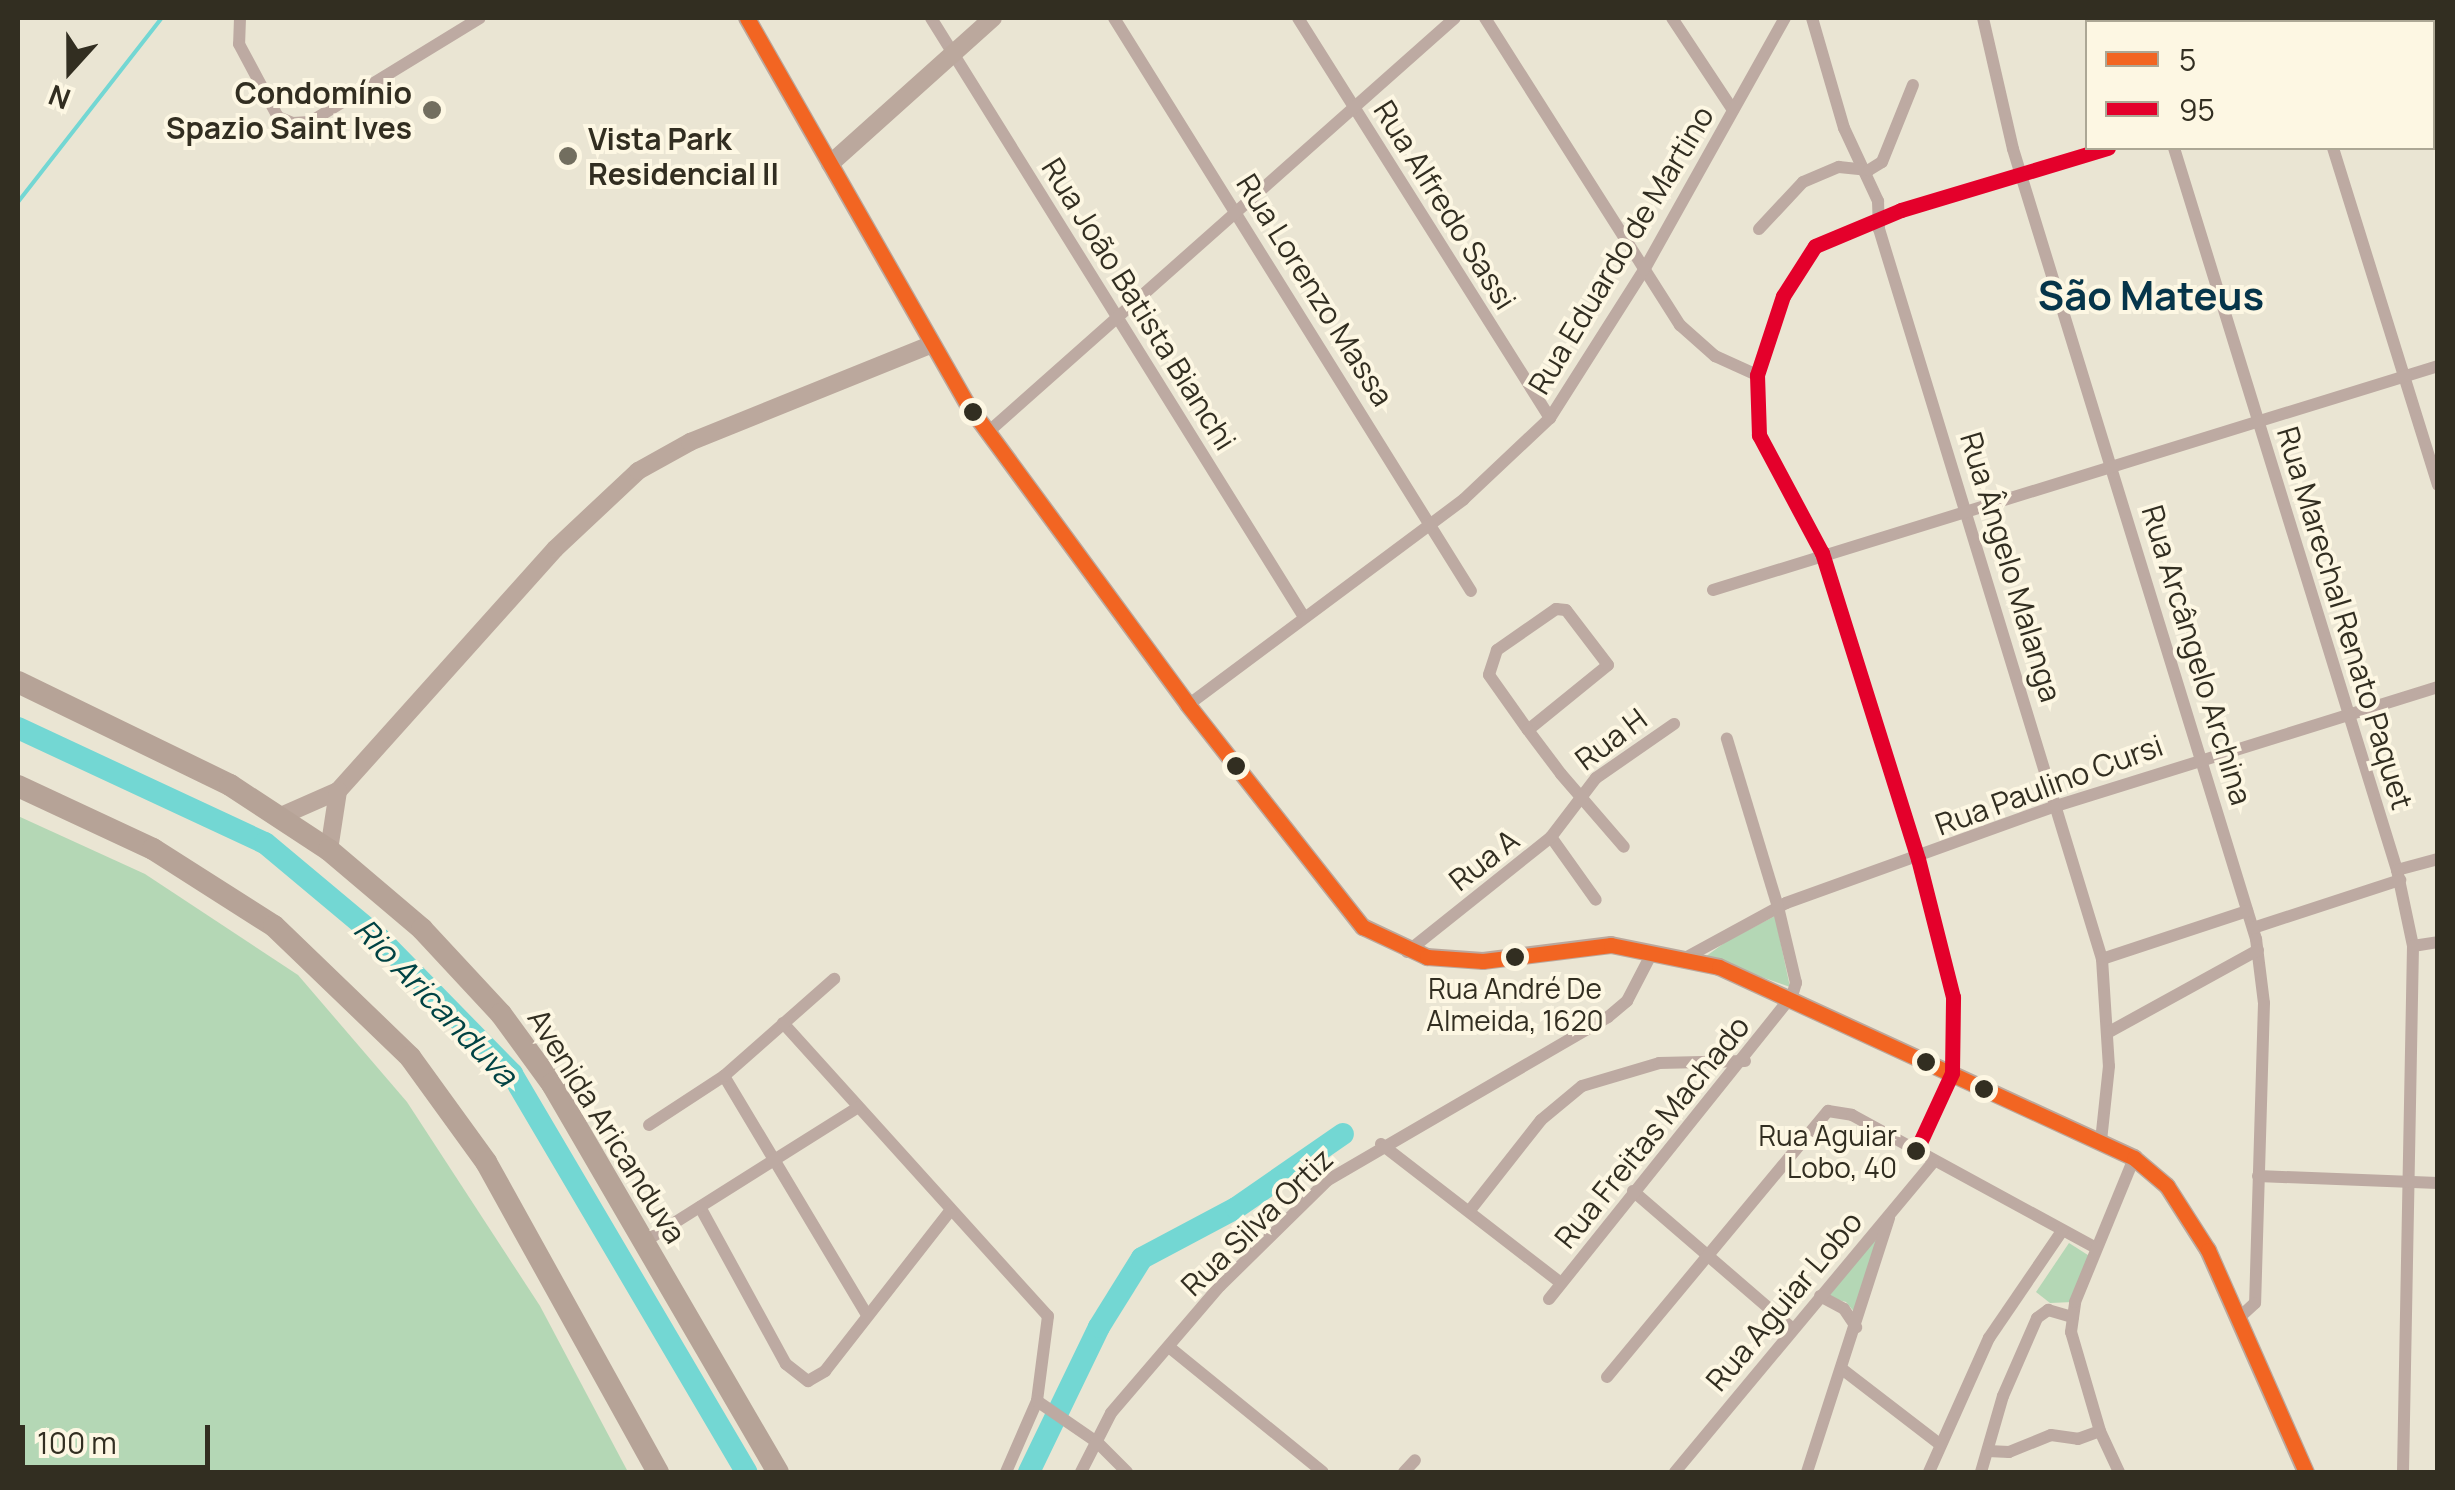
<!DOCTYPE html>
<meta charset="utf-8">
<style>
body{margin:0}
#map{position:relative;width:2455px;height:1490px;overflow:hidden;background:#eae5d3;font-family:Manrope,sans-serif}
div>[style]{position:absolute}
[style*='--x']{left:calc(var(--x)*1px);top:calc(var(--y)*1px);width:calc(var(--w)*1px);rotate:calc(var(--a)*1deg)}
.green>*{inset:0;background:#b4d7b5}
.stream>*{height:4px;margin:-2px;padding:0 2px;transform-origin:2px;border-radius:2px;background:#73d7d3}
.river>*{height:22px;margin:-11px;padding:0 11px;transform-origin:11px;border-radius:11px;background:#73d7d3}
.street>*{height:12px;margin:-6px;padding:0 6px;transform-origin:6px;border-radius:6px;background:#bdaaa2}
.secondary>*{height:18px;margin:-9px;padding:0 9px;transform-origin:9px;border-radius:9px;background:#bba89d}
.highway>*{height:22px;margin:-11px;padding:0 11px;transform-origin:11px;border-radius:11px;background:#b6a397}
.bus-1>*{height:15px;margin:-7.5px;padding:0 7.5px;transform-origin:7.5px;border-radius:7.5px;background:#f26522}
.bus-2>*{height:15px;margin:-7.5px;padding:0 7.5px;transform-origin:7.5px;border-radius:7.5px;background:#e4002b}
.dots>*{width:28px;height:28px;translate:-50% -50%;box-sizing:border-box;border:5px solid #fdf7e3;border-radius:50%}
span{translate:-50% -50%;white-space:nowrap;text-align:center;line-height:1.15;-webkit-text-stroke:8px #fdf7e3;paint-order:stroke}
.bus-label{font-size:28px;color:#322e21}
.right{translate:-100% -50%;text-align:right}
.poi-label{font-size:30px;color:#322e21;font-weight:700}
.left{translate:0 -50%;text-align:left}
.street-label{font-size:30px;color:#322e21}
.water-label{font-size:32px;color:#004344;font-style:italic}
.district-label{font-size:40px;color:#06354a;font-weight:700}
.frame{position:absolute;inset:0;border:20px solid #322e21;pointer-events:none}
.legend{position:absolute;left:2085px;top:20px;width:350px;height:130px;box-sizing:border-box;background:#fdf7e3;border:2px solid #aca795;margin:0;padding:12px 18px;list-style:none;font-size:30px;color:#322e21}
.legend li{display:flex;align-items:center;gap:20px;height:50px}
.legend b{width:50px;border:2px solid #aca795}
.north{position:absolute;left:20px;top:20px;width:100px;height:100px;-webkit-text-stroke:8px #fdf7e3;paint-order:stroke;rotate:201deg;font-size:28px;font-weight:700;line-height:40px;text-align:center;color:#322e21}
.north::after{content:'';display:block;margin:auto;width:35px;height:45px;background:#322e21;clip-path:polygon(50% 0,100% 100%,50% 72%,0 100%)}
.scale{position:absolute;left:20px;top:1425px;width:190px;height:45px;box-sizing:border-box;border:5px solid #322e21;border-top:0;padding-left:12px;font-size:30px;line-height:35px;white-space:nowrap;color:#322e21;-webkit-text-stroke:8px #fdf7e3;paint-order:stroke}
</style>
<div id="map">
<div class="green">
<i style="clip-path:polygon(18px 816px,145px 874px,298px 975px,407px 1102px,540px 1306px,628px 1472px,18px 1472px)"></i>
<i style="clip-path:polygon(1775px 916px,1790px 987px,1705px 957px,1727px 941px)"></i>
<i style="clip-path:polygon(1880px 1233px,1856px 1314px,1846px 1302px,1828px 1297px)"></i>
<i style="clip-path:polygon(2069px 1243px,2091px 1257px,2073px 1302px,2050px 1303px,2036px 1292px)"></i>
</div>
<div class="stream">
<i style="--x:18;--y:202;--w:234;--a:-52"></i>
</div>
<div class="river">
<i style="--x:18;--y:728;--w:272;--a:25"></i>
<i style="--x:265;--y:843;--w:150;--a:39.9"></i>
<i style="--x:380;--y:939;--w:189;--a:45.6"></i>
<i style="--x:512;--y:1074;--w:462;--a:59.5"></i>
<i style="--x:1029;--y:1472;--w:161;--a:-64.2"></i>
<i style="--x:1099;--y:1327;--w:81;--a:-58.1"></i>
<i style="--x:1142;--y:1258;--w:106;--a:-28"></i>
<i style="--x:1236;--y:1208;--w:130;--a:-34.7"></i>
</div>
<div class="street">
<i style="--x:240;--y:18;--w:26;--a:92"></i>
<i style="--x:239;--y:44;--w:83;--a:61.9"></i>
<i style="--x:278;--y:117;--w:16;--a:22"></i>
<i style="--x:293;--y:123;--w:17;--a:-3"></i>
<i style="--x:310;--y:122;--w:199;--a:-31.5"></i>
<i style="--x:931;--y:18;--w:706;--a:58.09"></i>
<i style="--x:1114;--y:18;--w:675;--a:58.08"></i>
<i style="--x:1298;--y:18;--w:473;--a:57.8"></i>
<i style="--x:1485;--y:18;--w:364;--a:57.6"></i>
<i style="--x:1680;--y:325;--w:47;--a:41.5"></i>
<i style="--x:1715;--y:356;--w:46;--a:24.3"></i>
<i style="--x:1672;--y:18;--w:110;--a:56.5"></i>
<i style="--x:1812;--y:18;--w:115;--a:73.8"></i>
<i style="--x:1844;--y:128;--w:81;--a:65"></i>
<i style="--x:1878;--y:201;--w:28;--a:88"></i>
<i style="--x:1879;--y:229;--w:763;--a:73.01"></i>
<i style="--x:2102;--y:959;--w:107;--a:86.3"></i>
<i style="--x:2109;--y:1066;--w:75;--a:96.1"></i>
<i style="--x:1983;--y:18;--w:134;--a:77.1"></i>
<i style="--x:2013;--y:149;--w:827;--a:72.9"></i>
<i style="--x:2256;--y:939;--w:64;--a:82.9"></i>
<i style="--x:2264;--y:1003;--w:300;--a:91.7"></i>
<i style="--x:2255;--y:1303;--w:19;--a:137"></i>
<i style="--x:2135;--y:18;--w:4;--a:76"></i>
<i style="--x:2293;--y:18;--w:4;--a:63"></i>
<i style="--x:2432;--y:49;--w:6;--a:-9"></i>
<i style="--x:2174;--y:148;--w:756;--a:72.84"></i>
<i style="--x:2397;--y:870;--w:78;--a:78.1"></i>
<i style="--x:2413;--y:946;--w:526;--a:91.09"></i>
<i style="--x:2333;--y:148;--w:353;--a:72.7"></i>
<i style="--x:1759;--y:229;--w:64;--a:-46.9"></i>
<i style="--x:1803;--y:182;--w:39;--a:-23"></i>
<i style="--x:1839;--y:167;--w:30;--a:6"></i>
<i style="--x:1869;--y:170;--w:15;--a:-32"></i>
<i style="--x:1882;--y:162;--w:83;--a:-68.1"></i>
<i style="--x:987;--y:433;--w:625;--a:-41.57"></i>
<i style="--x:1713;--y:590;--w:759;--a:-17.17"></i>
<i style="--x:1188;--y:705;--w:344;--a:-36.7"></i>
<i style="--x:1464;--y:499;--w:118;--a:-43.3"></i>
<i style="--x:1550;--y:418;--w:175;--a:-57.6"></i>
<i style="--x:1644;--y:270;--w:289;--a:-60.8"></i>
<i style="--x:1528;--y:730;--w:103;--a:-39.1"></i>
<i style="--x:1608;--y:665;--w:69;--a:-127.4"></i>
<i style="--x:1566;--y:610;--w:10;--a:-174"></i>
<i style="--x:1556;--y:609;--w:72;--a:145.2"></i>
<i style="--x:1497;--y:650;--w:26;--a:108"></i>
<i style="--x:1489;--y:675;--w:67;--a:54.7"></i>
<i style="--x:1528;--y:730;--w:55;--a:53.1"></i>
<i style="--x:1561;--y:774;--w:96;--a:49.2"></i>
<i style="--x:1551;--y:837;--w:77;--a:54.5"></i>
<i style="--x:2397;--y:870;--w:42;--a:-15"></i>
<i style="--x:2253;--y:928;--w:155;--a:-18.1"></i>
<i style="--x:2413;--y:946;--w:25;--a:-9"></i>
<i style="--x:1407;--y:952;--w:184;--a:-38.6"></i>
<i style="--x:1551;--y:837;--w:74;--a:-52.7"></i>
<i style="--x:1596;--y:778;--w:95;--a:-34.7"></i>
<i style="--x:1687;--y:957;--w:113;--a:-28.6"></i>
<i style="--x:1786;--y:903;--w:287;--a:-19.8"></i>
<i style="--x:2056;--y:806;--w:400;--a:-17.3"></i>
<i style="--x:2102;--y:959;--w:153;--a:-18.3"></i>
<i style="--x:783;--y:1023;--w:395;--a:47.9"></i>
<i style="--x:1048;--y:1316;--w:86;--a:97.4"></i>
<i style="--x:1037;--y:1401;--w:77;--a:113.6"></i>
<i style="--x:2109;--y:1032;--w:170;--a:-28.8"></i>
<i style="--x:724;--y:1076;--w:276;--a:59.1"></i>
<i style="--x:649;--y:1125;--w:90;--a:-33.2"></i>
<i style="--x:724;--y:1076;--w:147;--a:-41.4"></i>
<i style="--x:1381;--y:1144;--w:227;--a:37.7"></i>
<i style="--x:1916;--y:1151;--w:86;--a:-65.2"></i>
<i style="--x:1952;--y:1073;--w:76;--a:-89.2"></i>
<i style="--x:1953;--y:997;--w:142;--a:-104.2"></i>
<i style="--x:1918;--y:859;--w:321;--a:-107.4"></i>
<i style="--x:1822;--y:553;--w:134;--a:-118.1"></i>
<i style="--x:1759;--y:435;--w:60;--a:-91.9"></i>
<i style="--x:1757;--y:375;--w:83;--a:-71.8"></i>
<i style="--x:1783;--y:296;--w:59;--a:-57.4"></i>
<i style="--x:1815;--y:246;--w:93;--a:-22.7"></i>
<i style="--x:1901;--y:210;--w:216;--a:-16.7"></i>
<i style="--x:2258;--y:1176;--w:180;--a:2.2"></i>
<i style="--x:1633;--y:1191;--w:211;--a:40.8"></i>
<i style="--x:700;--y:1207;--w:179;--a:61.3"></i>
<i style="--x:786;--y:1364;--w:28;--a:38"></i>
<i style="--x:808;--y:1381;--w:20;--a:-30"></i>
<i style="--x:825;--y:1371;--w:204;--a:-52"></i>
<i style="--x:1471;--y:1209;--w:113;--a:-51.8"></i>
<i style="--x:1541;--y:1120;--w:53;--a:-39.7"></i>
<i style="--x:1582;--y:1086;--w:80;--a:-16.6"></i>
<i style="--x:1659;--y:1063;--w:86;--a:-1.3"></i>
<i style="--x:644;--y:1242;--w:252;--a:-32.2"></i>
<i style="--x:1820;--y:1296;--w:27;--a:28"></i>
<i style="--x:1844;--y:1309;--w:22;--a:56"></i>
<i style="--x:1549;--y:1299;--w:388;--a:-51.3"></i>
<i style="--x:1792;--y:996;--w:14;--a:-73"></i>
<i style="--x:1796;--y:983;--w:78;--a:-103.3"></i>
<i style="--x:1778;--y:907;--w:176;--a:-106.9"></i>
<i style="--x:1169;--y:1347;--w:198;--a:39.1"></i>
<i style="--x:1842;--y:1369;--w:121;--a:37.6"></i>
<i style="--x:1607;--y:1377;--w:346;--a:-50.3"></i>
<i style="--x:1828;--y:1111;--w:24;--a:9"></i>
<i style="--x:1852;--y:1115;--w:278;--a:28.6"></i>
<i style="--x:1037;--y:1401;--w:74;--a:34.5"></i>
<i style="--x:1098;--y:1443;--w:41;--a:45"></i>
<i style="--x:1988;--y:1451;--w:21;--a:3"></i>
<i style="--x:2009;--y:1452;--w:45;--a:-22"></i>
<i style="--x:2051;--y:1435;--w:27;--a:8"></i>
<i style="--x:2078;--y:1439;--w:23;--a:-20"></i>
<i style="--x:1081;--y:1472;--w:66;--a:-63"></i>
<i style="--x:1111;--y:1413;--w:167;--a:-49.4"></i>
<i style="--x:1220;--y:1286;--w:151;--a:-44.5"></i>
<i style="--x:1328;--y:1180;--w:324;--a:-30.2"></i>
<i style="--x:1608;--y:1017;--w:25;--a:-40"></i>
<i style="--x:1627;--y:1001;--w:56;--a:-62.5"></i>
<i style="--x:1404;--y:1472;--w:16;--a:-47"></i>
<i style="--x:1675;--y:1472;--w:403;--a:-50.2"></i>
<i style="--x:1807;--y:1472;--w:267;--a:-72.1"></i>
<i style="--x:1929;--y:1472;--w:147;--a:-65.9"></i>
<i style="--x:1989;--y:1338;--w:130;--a:-55.7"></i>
<i style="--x:1981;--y:1472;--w:79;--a:-73.9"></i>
<i style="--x:2003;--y:1396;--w:85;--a:-66.4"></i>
<i style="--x:2037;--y:1318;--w:14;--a:-36"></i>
<i style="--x:2048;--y:1310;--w:26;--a:16"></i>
<i style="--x:2119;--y:1472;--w:45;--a:-114.9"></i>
<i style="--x:2100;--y:1431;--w:103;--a:-106.3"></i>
<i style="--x:2071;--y:1332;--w:30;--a:-82"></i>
<i style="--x:2075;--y:1302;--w:156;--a:-67.7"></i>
</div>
<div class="secondary">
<i style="--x:747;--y:18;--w:446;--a:60.3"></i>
<i style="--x:968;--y:405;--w:372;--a:53.7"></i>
<i style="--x:1188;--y:705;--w:283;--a:51.8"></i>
<i style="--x:1363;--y:927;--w:71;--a:25.1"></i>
<i style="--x:1427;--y:957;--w:56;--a:4.1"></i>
<i style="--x:1483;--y:961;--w:129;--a:-7.1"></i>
<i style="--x:1611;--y:945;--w:110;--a:11.5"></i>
<i style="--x:1719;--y:967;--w:457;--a:24.7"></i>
<i style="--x:2134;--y:1158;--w:43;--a:40.3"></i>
<i style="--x:2167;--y:1186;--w:76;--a:57.4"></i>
<i style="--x:2208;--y:1250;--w:243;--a:66.2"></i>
<i style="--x:830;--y:164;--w:219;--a:-41.9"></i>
<i style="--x:281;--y:816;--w:62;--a:-23.7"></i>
<i style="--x:338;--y:791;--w:325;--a:-48.1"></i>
<i style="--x:555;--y:549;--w:114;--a:-43.2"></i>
<i style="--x:638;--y:471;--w:60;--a:-29.1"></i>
<i style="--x:690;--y:442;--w:261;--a:-22"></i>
<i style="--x:329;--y:850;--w:60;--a:-81.3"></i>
</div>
<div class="highway">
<i style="--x:18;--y:682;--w:236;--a:25.9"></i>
<i style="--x:230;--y:785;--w:118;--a:33.3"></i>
<i style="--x:329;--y:850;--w:122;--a:40.3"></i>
<i style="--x:422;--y:929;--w:116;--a:47.1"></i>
<i style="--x:501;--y:1014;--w:87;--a:53.9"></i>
<i style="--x:552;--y:1084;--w:449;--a:59.8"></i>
<i style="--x:18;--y:786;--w:149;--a:25"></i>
<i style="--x:153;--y:849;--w:143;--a:32.5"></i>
<i style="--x:274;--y:926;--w:189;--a:43.9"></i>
<i style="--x:410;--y:1057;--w:130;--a:54.1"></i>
<i style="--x:486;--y:1162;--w:355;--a:61"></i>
</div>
<div class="bus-1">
<i style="--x:747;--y:18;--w:446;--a:60.3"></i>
<i style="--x:968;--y:405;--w:372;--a:53.7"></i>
<i style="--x:1188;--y:705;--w:283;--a:51.8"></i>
<i style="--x:1363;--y:927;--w:71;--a:25.1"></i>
<i style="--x:1427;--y:957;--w:56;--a:4.1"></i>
<i style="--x:1483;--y:961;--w:129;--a:-7.1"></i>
<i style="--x:1611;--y:945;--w:110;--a:11.5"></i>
<i style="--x:1719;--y:967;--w:457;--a:24.7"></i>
<i style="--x:2134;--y:1158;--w:43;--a:40.3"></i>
<i style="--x:2167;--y:1186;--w:76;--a:57.4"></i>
<i style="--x:2208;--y:1250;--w:243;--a:66.2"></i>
</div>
<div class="bus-2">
<i style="--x:1916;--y:1151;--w:86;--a:-65.2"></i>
<i style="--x:1952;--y:1073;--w:76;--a:-89.2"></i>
<i style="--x:1953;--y:997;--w:142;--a:-104.2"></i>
<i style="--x:1918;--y:859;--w:321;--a:-107.4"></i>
<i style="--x:1822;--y:553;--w:134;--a:-118.1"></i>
<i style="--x:1759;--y:435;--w:60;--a:-91.9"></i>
<i style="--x:1757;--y:375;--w:83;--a:-71.8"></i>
<i style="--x:1783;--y:296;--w:59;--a:-57.4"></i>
<i style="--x:1815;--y:246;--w:93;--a:-22.7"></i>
<i style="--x:1901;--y:210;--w:216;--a:-16.7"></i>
</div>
<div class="dots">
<i style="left:432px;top:110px;background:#726e5f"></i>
<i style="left:568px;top:156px;background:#726e5f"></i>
<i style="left:973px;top:412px;background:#322e21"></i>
<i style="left:1236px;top:766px;background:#322e21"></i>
<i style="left:1515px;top:957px;background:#322e21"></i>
<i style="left:1926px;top:1062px;background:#322e21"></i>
<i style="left:1984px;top:1089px;background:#322e21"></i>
<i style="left:1916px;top:1151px;background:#322e21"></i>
</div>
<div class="bus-label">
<span style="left:1515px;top:1004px">Rua André De<br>Almeida, 1620</span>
<span class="right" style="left:1897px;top:1151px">Rua Aguiar<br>Lobo, 40</span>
</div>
<div class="poi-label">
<span class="right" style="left:412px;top:110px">Condomínio<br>Spazio Saint Ives</span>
<span class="left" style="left:588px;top:156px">Vista Park<br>Residencial II</span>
</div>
<div class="street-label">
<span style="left:1445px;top:205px;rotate:58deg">Rua Alfredo Sassi</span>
<span style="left:1621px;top:250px;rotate:-59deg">Rua Eduardo de Martino</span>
<span style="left:1315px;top:290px;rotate:58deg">Rua Lorenzo Massa</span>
<span style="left:1139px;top:304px;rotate:58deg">Rua João Batista Bianchi</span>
<span style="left:2011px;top:567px;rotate:73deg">Rua Ângelo Malanga</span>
<span style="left:2345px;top:618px;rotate:73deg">Rua Marechal Renato Paquet</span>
<span style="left:2197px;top:655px;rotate:73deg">Rua Arcângelo Archina</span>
<span style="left:1611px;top:739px;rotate:-37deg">Rua H</span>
<span style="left:2049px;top:785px;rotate:-20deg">Rua Paulino Cursi</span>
<span style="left:1484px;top:860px;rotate:-38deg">Rua A</span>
<span style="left:607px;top:1126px;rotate:58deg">Avenida Aricanduva</span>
<span style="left:1652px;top:1132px;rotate:-51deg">Rua Freitas Machado</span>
<span style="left:1257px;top:1222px;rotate:-44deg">Rua Silva Ortiz</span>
<span style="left:1784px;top:1301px;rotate:-50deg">Rua Aguiar Lobo</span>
</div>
<div class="water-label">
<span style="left:436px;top:1002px;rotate:46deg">Rio Aricanduva</span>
</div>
<div class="district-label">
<span style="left:2151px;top:295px">São Mateus</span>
</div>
<div class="frame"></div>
<ul class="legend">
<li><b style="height:12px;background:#f26522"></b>5</li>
<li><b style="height:12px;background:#e4002b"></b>95</li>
</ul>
<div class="north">N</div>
<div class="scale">100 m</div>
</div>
